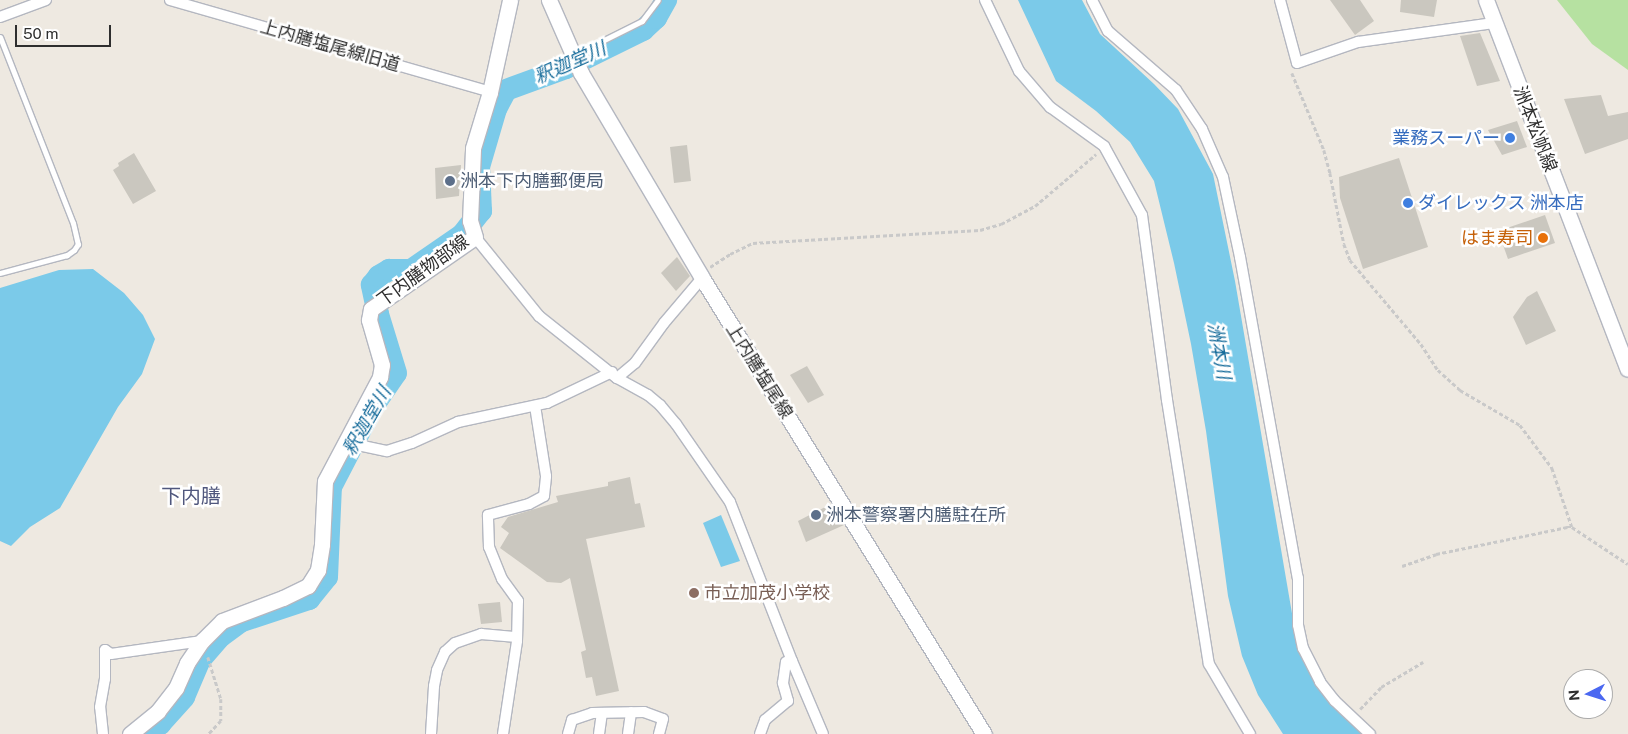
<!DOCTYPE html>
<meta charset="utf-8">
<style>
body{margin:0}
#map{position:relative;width:1628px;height:734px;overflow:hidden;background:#eee9e1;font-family:"Public Sans","Noto Sans JP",sans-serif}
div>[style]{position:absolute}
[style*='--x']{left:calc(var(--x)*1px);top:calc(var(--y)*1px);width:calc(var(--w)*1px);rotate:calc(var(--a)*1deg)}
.green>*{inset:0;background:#b6e1a1}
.water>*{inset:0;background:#7bcae9}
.river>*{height:22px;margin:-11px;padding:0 11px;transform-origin:11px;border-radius:11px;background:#7bcae9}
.building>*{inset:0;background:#cac7bf}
.path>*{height:2.5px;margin-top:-1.25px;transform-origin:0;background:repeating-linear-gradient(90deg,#c9c9c9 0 4px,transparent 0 6.5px)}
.roads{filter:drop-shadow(1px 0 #b4b7c0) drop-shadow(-1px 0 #b4b7c0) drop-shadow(0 1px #b4b7c0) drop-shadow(0 -1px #b4b7c0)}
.lane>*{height:5px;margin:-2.5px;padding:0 2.5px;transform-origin:2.5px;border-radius:2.5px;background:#fff}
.street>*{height:10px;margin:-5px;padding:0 5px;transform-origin:5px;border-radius:5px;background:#fff}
.secondary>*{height:15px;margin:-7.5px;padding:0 7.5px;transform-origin:7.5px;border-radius:7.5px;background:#fff}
.dots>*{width:14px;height:14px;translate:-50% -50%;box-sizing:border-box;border:2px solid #fff;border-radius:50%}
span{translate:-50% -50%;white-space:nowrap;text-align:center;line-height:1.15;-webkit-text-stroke:5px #fff;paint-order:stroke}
.street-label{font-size:18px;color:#2e2e2e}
.shop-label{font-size:18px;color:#366cbe}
.right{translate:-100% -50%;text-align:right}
.left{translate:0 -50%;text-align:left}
.service-label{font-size:18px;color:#4e5e75}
.food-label{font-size:18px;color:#c56008}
.education-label{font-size:18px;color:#785e54}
.water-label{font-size:19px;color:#156b9a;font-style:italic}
.quarter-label{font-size:20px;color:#50577d}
.north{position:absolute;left:1563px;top:669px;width:50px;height:50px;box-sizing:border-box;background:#fff;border:1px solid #ababab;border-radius:50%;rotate:265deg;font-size:14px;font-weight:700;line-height:20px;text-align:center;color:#2e2e2e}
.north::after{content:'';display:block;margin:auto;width:18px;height:22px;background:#4b68f1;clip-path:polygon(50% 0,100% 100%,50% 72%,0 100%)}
.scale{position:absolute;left:15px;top:25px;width:96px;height:22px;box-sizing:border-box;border:2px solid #2e2e2e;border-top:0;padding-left:6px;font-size:15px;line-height:18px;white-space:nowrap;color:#2e2e2e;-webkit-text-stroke:4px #fff;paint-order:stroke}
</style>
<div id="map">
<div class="green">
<i style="clip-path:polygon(1557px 0,1628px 0,1628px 70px,1592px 44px)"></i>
</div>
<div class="water">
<i style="clip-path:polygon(1018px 0,1082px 0,1100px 34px,1154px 84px,1178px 109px,1213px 174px,1235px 281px,1294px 625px,1304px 660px,1364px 734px,1283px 734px,1258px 695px,1242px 656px,1228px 596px,1206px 431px,1191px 344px,1174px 263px,1154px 181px,1130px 142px,1096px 111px,1056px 81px)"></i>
<i style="clip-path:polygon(93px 269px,124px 293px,143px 315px,155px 339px,142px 374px,118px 407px,60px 508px,30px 527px,11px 546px,0 541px,0 288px,59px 270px)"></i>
<i style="clip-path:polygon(721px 515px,740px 561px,721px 567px,703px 523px)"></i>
</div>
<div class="river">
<i style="--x:143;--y:734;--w:20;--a:-30"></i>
<i style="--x:160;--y:724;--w:36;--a:-48"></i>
<i style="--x:184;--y:697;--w:39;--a:-67"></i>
<i style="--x:199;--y:661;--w:33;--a:-49"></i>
<i style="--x:221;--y:636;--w:26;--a:-36"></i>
<i style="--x:242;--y:621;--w:71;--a:-18.2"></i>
<i style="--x:309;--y:599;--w:28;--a:-51"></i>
<i style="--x:327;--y:577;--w:90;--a:-87.5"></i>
<i style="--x:331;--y:487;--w:89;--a:-62.6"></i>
<i style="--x:372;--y:408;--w:42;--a:-55.6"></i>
<i style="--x:396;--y:373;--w:62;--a:-107"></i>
<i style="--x:378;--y:314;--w:30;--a:-102"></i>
<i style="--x:372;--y:285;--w:11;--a:-52"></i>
<i style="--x:379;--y:276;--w:12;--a:-31"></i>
<i style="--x:389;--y:270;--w:22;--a:0"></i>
<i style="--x:411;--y:270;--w:62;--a:-34.5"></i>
<i style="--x:462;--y:235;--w:31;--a:-52"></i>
<i style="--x:481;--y:211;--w:44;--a:-92.6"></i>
<i style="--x:479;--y:167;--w:60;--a:-73.7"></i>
<i style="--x:496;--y:109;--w:21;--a:-62"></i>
<i style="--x:506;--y:90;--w:64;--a:-20.1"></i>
<i style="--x:566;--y:68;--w:86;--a:-26.3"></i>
<i style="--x:643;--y:30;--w:18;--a:-43"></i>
<i style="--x:656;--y:18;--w:21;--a:-61"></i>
</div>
<div class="building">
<i style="clip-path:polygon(1330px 0,1360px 0,1374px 21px,1355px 35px)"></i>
<i style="clip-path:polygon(1401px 0,1437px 0,1434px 17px,1400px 12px)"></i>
<i style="clip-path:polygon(1480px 33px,1500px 81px,1477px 86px,1460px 36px)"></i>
<i style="clip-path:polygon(1601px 95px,1608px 116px,1628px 112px,1628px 139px,1585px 154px,1564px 99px)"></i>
<i style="clip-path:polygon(1517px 121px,1527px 147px,1502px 155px,1488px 130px)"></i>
<i style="clip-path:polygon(687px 145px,691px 181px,674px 183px,670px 147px)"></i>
<i style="clip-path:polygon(134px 153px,156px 191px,133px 204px,113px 170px,119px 166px,118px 163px)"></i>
<i style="clip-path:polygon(1399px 158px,1428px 247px,1363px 269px,1340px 198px,1339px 177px)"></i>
<i style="clip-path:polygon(461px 165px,459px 196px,436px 199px,435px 168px)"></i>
<i style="clip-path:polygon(1545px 215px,1555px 243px,1508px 259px,1498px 231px)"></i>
<i style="clip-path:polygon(677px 257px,690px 276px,676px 291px,661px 273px)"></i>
<i style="clip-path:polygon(1537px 291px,1556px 331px,1526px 345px,1513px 317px,1527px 297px)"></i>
<i style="clip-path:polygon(807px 366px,824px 395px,808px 403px,790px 375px)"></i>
<i style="clip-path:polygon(630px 477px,635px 504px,640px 503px,645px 527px,586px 539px,619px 691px,596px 696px,592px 677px,586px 678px,581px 652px,586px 650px,570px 578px,561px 583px,547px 582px,500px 548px,509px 533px,501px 527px,508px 517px,558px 502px,556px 496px,608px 486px,608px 482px)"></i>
<i style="clip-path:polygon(831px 504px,844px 525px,806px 542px,798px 521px)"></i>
<i style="clip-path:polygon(500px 602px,502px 622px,481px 624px,478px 604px)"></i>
</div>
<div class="path">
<i style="--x:1292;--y:73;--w:83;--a:67.4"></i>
<i style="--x:1324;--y:150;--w:24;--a:75"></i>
<i style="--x:1330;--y:173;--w:72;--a:78.8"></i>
<i style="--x:1344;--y:244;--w:17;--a:69"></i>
<i style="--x:1350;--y:260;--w:110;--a:49.8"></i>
<i style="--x:1421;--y:344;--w:31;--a:57"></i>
<i style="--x:1438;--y:370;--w:30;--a:42"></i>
<i style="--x:1460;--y:390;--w:69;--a:30.3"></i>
<i style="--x:1520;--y:425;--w:54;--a:53.3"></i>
<i style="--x:1552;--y:468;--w:62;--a:71.3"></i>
<i style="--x:710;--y:267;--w:24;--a:-33"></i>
<i style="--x:730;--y:254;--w:25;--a:-26"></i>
<i style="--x:753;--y:243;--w:227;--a:-3.3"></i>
<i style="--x:980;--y:230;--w:22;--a:-16"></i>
<i style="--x:1001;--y:224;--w:38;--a:-28"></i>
<i style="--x:1035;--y:206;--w:80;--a:-40.4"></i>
<i style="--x:1402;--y:566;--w:36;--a:-19"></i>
<i style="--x:1436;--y:554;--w:134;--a:-11.6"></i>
<i style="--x:1567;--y:527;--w:5;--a:0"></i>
<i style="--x:1572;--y:527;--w:67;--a:33.5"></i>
<i style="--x:208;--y:657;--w:44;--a:72.8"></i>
<i style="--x:221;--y:699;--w:22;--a:90"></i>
<i style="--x:221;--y:721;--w:18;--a:133"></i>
<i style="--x:1360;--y:709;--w:30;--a:-46"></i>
<i style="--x:1381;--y:687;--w:49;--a:-30.8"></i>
</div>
<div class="roads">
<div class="lane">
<i style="--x:0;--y:37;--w:200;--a:68.6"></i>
<i style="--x:73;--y:223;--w:22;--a:77"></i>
<i style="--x:78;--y:244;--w:7;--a:124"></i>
<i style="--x:74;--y:250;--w:9;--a:144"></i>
<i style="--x:67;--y:255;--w:69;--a:165"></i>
<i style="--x:574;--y:55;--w:76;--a:-26.6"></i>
<i style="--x:642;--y:21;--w:26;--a:-53"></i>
</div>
<div class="street">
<i style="--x:170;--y:0;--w:333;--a:16"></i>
<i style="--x:985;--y:0;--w:79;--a:64.4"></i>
<i style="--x:1019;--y:71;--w:48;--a:49.3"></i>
<i style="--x:1050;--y:107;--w:67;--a:35.8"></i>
<i style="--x:1104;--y:146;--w:79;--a:61.2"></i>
<i style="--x:1142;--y:215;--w:187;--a:82.3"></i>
<i style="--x:1167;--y:400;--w:267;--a:81"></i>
<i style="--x:1209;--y:664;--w:81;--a:59.6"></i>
<i style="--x:1092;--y:0;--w:35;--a:63"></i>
<i style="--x:1108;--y:31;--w:90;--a:40.9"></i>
<i style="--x:1176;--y:90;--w:47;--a:56.3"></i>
<i style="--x:1202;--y:129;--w:52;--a:66.4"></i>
<i style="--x:1223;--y:177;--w:82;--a:78"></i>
<i style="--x:1240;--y:257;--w:326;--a:79.8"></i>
<i style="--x:1298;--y:578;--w:47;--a:90"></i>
<i style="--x:1298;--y:625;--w:24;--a:78"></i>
<i style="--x:1303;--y:648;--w:38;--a:63"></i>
<i style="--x:1320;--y:682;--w:24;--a:52"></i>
<i style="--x:1335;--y:701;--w:48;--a:43.3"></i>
<i style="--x:1280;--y:0;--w:65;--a:74.9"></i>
<i style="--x:1297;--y:63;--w:65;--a:-19"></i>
<i style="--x:1358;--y:42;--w:137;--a:-8"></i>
<i style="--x:0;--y:17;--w:49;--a:-20.3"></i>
<i style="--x:475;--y:237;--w:102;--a:51"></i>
<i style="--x:539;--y:316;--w:100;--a:38.5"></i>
<i style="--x:617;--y:378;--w:35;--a:29"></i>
<i style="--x:648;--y:395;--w:16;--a:40"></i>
<i style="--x:660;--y:405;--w:25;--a:50"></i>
<i style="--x:676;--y:424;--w:95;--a:55.3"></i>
<i style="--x:730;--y:502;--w:171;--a:68.7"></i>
<i style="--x:792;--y:661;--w:79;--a:67"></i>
<i style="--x:617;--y:378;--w:23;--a:-40"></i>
<i style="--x:635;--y:363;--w:49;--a:-54.1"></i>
<i style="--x:664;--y:323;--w:59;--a:-49.8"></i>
<i style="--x:347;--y:440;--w:12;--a:24"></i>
<i style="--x:358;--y:445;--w:30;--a:12"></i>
<i style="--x:387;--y:451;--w:26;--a:-18"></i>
<i style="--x:412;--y:443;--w:51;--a:-24.5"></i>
<i style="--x:458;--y:422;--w:91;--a:-12.1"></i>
<i style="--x:547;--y:403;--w:72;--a:-25.5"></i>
<i style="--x:103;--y:734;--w:27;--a:-96"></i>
<i style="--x:100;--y:707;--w:28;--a:-80"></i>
<i style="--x:105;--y:679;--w:29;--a:-90"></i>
<i style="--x:105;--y:650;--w:7;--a:34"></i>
<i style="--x:111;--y:654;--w:92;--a:-8.1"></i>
<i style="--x:431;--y:734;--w:48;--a:-86.4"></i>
<i style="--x:434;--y:686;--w:16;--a:-79"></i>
<i style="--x:437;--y:670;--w:20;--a:-66"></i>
<i style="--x:445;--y:652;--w:13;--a:-42"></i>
<i style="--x:455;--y:643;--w:28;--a:-19"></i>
<i style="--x:481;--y:634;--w:36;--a:5"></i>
<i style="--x:503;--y:734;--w:94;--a:-81.4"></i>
<i style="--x:517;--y:641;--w:40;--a:-88.6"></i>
<i style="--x:518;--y:601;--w:27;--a:-126"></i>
<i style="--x:502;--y:579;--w:35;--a:-112"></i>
<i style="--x:489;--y:547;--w:32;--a:-92"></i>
<i style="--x:488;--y:515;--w:42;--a:-15"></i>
<i style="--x:529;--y:504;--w:17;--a:-28"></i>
<i style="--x:544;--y:496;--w:20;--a:-84"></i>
<i style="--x:546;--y:476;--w:71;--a:-98.9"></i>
<i style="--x:568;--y:734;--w:15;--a:-74"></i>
<i style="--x:572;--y:720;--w:21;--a:-19"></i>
<i style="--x:592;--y:713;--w:52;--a:-1.1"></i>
<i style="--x:644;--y:712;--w:20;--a:20"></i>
<i style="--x:663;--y:719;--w:16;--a:105"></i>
<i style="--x:599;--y:734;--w:21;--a:-82"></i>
<i style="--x:628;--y:734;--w:22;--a:-82"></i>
<i style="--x:760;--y:734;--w:15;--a:-70"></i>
<i style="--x:765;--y:720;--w:30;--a:-40"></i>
<i style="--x:788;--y:701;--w:19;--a:-106"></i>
<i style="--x:783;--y:683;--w:21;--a:-82"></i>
<i style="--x:786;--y:662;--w:6;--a:-9"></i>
</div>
<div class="secondary">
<i style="--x:549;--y:0;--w:80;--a:66.3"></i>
<i style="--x:581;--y:73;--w:238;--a:59.4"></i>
<i style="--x:702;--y:278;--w:536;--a:58.27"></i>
<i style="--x:1486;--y:0;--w:395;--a:69"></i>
<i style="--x:130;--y:734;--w:36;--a:-39"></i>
<i style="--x:158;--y:711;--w:29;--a:-52"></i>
<i style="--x:176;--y:688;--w:27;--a:-66"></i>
<i style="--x:187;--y:663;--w:27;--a:-56"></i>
<i style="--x:202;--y:641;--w:28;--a:-45"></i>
<i style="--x:222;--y:621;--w:65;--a:-20.7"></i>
<i style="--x:283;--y:598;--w:28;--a:-26"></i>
<i style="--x:308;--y:586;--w:19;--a:-58"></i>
<i style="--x:318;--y:570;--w:26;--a:-81"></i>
<i style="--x:322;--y:544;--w:63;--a:-87.3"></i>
<i style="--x:325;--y:481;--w:118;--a:-62.1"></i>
<i style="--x:380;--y:377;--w:12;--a:-81"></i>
<i style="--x:382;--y:365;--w:47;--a:-106.1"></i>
<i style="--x:369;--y:320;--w:11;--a:-80"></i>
<i style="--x:371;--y:309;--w:126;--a:-34.7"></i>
<i style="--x:475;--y:237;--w:17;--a:-107"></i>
<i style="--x:470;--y:221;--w:73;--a:-87.6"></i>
<i style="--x:473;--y:148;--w:59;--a:-73.1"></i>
<i style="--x:490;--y:92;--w:94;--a:-77.7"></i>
</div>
</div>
<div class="dots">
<i style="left:1510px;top:138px;background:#3f7fe0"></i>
<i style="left:450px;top:181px;background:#5c6f8a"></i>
<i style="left:1408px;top:203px;background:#3f7fe0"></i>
<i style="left:1543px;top:238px;background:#e8710a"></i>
<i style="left:816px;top:515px;background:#5c6f8a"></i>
<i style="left:694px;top:593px;background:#8d6e63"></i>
</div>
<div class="street-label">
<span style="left:330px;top:46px;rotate:16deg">上内膳塩尾線旧道</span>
<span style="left:1535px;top:129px;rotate:69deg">洲本松帆線</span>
<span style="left:423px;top:271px;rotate:-36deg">下内膳物部線</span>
<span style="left:759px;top:371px;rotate:58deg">上内膳塩尾線</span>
</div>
<div class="shop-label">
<span class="right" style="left:1500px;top:138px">業務スーパー</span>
<span class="left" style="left:1418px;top:203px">ダイレックス 洲本店</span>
</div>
<div class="service-label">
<span class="left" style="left:460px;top:181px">洲本下内膳郵便局</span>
<span class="left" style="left:826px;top:515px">洲本警察署内膳駐在所</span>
</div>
<div class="food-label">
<span class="right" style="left:1533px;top:238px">はま寿司</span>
</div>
<div class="education-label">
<span class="left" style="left:704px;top:593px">市立加茂小学校</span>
</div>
<div class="water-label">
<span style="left:570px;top:63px;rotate:-24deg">釈迦堂川</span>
<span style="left:1219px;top:351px;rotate:80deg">洲本川</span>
<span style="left:367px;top:421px;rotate:-60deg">釈迦堂川</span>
</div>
<div class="quarter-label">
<span style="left:191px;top:496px">下内膳</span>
</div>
<div class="north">N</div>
<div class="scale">50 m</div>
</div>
